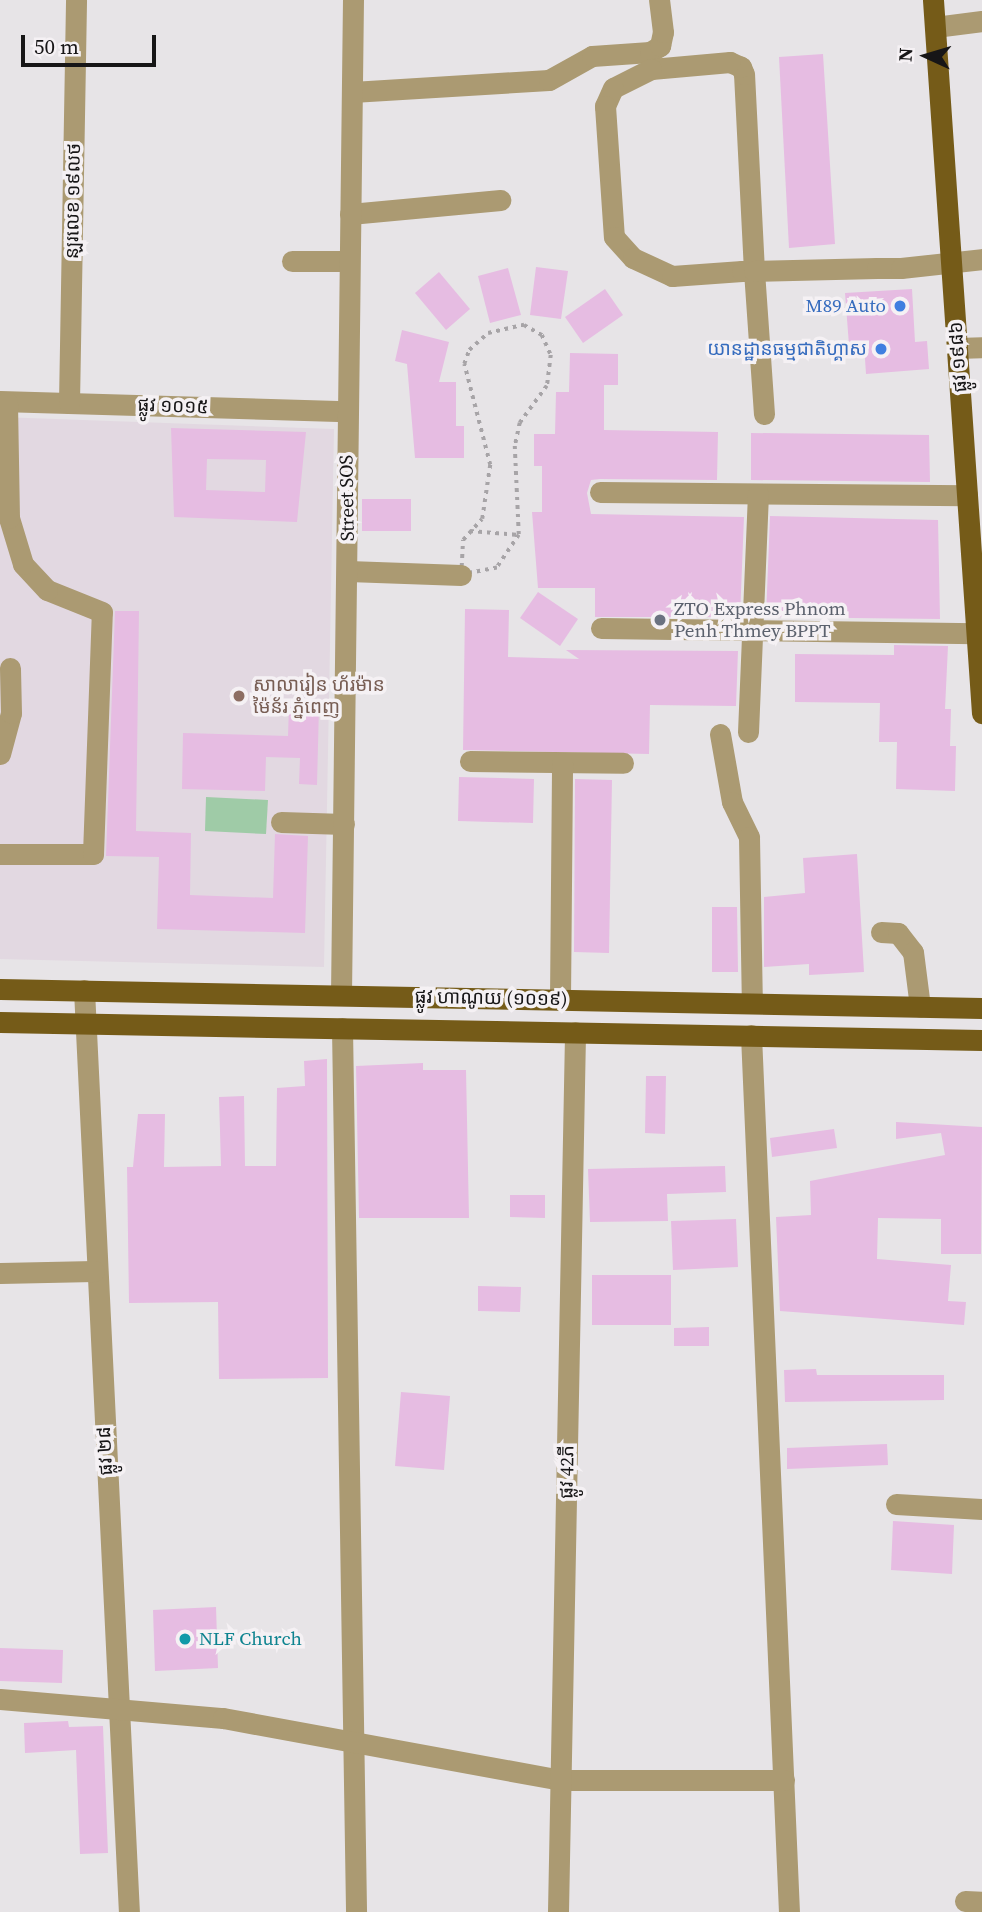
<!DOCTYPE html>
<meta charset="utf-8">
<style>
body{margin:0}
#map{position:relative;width:982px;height:1912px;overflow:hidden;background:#e7e4e7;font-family:"Source Serif 4","Noto Sans Khmer",serif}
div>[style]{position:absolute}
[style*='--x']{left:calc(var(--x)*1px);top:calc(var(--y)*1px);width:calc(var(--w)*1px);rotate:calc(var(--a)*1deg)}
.built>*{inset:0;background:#e2d8e1}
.green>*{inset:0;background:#9fcba7}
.building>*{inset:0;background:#e6bce2}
.path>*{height:3.5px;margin-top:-1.75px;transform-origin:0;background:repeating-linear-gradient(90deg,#a7a4a7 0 3.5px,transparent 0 8.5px)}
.minor>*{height:21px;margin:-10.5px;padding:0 10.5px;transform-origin:10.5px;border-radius:10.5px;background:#ab9a72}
.major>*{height:21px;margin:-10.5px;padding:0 10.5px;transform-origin:10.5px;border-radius:10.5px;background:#755b18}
.dots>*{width:19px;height:19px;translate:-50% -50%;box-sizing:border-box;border:4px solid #f5f1f4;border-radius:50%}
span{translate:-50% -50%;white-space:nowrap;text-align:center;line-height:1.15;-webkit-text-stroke:7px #f5f1f4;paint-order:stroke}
.street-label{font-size:19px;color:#171617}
.shop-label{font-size:19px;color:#366cbe}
.right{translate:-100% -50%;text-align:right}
.worship-label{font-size:19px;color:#5b616d}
.left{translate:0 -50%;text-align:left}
.education-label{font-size:19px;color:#785e54}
.culture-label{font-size:19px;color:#0d838f}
.north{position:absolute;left:891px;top:21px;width:70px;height:70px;-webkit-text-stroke:5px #f5f1f4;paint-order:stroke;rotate:274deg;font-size:19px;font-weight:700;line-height:28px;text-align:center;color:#171617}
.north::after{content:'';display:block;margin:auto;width:24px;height:32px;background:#171617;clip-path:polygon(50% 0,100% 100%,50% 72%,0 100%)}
.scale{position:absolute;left:21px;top:35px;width:135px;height:32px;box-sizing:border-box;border:4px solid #171617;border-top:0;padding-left:9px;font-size:21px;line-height:24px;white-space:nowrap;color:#171617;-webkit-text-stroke:5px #f5f1f4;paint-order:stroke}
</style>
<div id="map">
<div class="built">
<i style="clip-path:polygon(0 417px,334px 429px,324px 967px,0 959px)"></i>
</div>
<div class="green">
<i style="clip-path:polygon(206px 797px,268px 800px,266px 834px,205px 831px)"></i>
</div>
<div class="building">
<i style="clip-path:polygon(823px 54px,835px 244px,789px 248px,779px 57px)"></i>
<i style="clip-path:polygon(536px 267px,568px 271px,561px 319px,530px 315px)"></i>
<i style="clip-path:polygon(508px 268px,521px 315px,490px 323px,478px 276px)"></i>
<i style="clip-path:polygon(439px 272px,470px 309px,446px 330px,415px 293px)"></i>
<i style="clip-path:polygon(605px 289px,623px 315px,583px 343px,565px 317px)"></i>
<i style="clip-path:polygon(912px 289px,915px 342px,927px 341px,929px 369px,866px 374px,864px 344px,849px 345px,845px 293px)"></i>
<i style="clip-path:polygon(402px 330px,449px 342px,439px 382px,456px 382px,456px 426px,464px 426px,464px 458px,415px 458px,407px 364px,395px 361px)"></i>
<i style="clip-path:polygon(570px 353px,618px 354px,618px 385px,604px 385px,604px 430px,718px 432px,717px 480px,600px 479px,591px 480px,587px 493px,591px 514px,744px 517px,740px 617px,595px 617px,595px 588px,538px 588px,532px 512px,542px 512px,542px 466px,534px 466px,534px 434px,555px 434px,556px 392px,569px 392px)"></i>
<i style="clip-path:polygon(evenodd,171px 428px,306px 432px,297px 522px,174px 517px,171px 428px,207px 459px,266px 460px,265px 492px,206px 490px,207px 459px)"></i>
<i style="clip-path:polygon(751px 433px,929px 435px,930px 482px,751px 480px)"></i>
<i style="clip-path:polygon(362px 499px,411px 499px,411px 531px,362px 531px)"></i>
<i style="clip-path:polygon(770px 516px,938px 520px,940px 619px,766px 617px)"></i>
<i style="clip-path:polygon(538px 592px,578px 619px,560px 646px,520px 618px)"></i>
<i style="clip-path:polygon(465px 609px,509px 610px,508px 657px,579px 659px,566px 650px,738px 651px,736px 706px,650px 705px,649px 754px,463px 750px)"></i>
<i style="clip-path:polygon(115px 611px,139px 611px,136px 831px,191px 833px,190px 895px,273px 898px,275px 834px,308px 836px,305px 933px,157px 929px,159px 857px,106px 856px)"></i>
<i style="clip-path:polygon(894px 645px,948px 646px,945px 709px,951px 709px,950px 746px,956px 746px,955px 791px,896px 789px,897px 742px,879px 742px,880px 703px,795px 702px,795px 654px,894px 655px)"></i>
<i style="clip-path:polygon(289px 705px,319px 706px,317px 785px,299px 784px,300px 758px,266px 757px,265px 791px,182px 789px,183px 733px,288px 736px)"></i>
<i style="clip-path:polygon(459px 777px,534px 779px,533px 823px,458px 821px)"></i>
<i style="clip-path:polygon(575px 779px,612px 780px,609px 953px,574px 952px)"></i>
<i style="clip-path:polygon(857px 854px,864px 972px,809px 975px,809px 964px,764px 967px,764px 897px,805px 893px,803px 858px)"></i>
<i style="clip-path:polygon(712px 907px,737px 907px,738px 972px,712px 972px)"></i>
<i style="clip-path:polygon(327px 1059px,328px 1378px,219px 1379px,218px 1302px,129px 1303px,127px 1167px,133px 1167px,138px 1114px,165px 1114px,164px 1167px,221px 1166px,219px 1097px,244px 1096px,245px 1166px,276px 1166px,277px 1088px,305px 1086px,304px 1061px)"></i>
<i style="clip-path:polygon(423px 1063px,423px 1070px,466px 1070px,469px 1218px,359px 1218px,356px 1066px)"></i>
<i style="clip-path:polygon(646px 1076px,666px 1076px,665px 1134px,645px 1133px)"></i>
<i style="clip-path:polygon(896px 1122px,982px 1127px,981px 1254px,941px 1254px,941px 1219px,878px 1218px,877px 1259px,951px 1265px,948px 1301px,966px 1302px,964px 1325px,780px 1311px,776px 1217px,811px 1215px,810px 1181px,945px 1155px,941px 1133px,896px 1139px)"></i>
<i style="clip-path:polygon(834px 1129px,837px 1148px,772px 1157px,770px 1138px)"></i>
<i style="clip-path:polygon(725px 1166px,726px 1192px,667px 1194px,668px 1221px,590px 1222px,588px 1169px)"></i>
<i style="clip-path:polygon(510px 1195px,545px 1195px,545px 1218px,510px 1217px)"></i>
<i style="clip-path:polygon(736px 1219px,738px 1267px,673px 1270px,671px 1221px)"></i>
<i style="clip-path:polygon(592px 1275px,671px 1275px,671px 1325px,592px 1325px)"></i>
<i style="clip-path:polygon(478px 1286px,521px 1287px,520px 1312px,478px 1311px)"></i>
<i style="clip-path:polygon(709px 1327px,709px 1346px,674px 1346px,674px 1328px)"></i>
<i style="clip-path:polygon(816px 1369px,817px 1375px,944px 1375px,944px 1400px,785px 1402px,784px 1370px)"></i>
<i style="clip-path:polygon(401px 1392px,450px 1396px,444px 1470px,395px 1466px)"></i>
<i style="clip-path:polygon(887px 1444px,888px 1465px,787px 1469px,787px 1448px)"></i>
<i style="clip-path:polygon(893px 1521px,954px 1525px,952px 1574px,891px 1570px)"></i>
<i style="clip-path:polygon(216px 1607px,218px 1668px,155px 1671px,153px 1610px)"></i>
<i style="clip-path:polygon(0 1648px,63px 1650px,62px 1683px,0 1681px)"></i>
<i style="clip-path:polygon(68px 1721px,69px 1727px,103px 1726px,108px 1853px,80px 1854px,76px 1750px,25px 1753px,24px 1723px)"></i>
</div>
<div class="path">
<i style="--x:524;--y:325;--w:21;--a:29"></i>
<i style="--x:542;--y:335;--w:22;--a:66"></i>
<i style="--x:551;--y:355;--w:31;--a:97"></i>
<i style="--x:547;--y:386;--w:46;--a:126.1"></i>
<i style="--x:520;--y:423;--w:24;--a:102"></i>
<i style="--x:515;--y:446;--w:89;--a:87.4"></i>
<i style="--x:519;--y:535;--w:40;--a:124"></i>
<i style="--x:497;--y:568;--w:37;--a:169"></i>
<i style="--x:461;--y:575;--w:35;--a:-87"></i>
<i style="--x:463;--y:540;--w:28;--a:-48"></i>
<i style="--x:482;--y:519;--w:55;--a:-81.6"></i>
<i style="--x:490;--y:465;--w:104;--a:-104.4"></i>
<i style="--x:464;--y:364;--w:15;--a:-70"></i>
<i style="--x:469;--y:350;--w:25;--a:-42"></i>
<i style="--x:488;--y:333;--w:37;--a:-13"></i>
<i style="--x:470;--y:531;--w:49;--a:4.7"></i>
</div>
<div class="minor">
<i style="--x:935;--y:27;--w:47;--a:-7.3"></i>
<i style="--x:352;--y:92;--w:197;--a:-3.5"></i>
<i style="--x:549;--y:80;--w:49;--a:-29.2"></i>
<i style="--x:592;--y:56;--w:58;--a:-3.9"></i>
<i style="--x:650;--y:52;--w:12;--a:-31"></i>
<i style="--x:660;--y:46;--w:14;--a:-78"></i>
<i style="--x:663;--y:32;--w:32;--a:-97"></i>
<i style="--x:350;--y:214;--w:151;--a:-5.3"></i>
<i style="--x:292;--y:261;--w:57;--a:0"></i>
<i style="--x:957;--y:348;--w:25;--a:-2"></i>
<i style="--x:0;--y:401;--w:346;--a:1.7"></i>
<i style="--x:69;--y:403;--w:403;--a:-89"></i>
<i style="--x:764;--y:414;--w:143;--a:-94"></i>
<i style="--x:754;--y:271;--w:197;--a:-92.9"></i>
<i style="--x:744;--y:74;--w:8;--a:-113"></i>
<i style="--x:741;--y:67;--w:12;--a:-156"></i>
<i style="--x:730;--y:62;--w:79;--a:174.9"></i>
<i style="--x:651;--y:69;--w:42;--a:153.4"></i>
<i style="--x:613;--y:88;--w:20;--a:114"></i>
<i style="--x:605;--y:106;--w:131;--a:86.1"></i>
<i style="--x:614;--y:237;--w:28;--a:48"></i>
<i style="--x:633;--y:258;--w:43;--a:24.8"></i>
<i style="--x:672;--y:276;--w:70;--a:-4.1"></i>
<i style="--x:742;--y:271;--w:12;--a:0"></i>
<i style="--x:754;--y:271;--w:123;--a:-1.4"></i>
<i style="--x:877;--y:268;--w:24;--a:0"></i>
<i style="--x:901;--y:268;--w:81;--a:-6.3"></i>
<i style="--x:600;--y:492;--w:367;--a:0.5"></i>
<i style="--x:348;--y:571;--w:113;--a:2"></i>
<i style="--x:601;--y:628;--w:375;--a:0.8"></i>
<i style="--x:748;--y:732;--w:238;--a:-87.6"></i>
<i style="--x:720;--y:734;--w:69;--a:80"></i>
<i style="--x:732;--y:802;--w:39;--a:64"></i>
<i style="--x:749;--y:837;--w:166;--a:89"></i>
<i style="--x:0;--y:754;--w:42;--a:-75"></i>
<i style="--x:11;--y:713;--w:45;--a:-91.3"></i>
<i style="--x:470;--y:761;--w:153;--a:0.7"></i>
<i style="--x:281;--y:822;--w:63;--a:1.8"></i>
<i style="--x:0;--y:854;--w:93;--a:0"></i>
<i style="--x:93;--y:854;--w:242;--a:-87.9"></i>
<i style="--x:102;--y:612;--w:59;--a:-158.2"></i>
<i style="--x:47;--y:590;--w:35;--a:-133"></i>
<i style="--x:23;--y:564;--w:48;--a:-106.9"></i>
<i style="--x:9;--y:518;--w:116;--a:-91"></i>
<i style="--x:881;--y:932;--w:17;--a:3"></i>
<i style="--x:898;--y:933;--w:24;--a:52"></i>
<i style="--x:913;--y:952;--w:55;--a:82.7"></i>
<i style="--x:84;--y:990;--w:923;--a:87.21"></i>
<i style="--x:341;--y:995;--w:995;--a:-89.31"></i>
<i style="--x:560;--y:999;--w:236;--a:-89.5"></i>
<i style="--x:342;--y:1028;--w:884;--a:89.09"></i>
<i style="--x:751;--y:1035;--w:878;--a:87.52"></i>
<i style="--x:0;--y:1273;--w:94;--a:-1.2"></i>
<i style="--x:896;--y:1504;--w:86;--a:3.3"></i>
<i style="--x:0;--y:1699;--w:224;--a:4.9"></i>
<i style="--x:223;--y:1718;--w:345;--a:10.4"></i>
<i style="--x:562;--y:1780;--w:222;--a:0"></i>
<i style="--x:965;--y:1901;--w:17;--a:3"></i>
<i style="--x:558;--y:1912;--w:880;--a:-88.89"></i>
</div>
<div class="major">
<i style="--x:933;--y:0;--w:715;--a:86.07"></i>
<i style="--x:0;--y:989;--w:982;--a:1.11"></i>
<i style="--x:0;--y:1022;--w:982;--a:1.05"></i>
</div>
<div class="dots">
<i style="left:900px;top:306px;background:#3f7fe0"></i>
<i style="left:881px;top:349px;background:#3f7fe0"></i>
<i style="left:660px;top:620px;background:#6b7280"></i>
<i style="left:239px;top:696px;background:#8d6e63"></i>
<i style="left:185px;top:1639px;background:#0f9aa8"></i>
</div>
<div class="street-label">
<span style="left:73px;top:201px;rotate:-89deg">ន្ឡរលេខ ១៩លថ</span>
<span style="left:958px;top:357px;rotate:-94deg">ផ្លូវ ១៩៨៦</span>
<span style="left:173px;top:406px;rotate:2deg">ផ្លូវ ១០១៥</span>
<span style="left:347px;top:498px;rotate:-91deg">Street SOS</span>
<span style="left:491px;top:998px;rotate:1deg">ផ្លូវ ហាណូយ (១០១៩)</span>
<span style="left:105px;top:1451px;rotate:-93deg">ផ្លូវ ២៨</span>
<span style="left:567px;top:1472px;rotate:-89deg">ផ្លូវ 42ភី</span>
</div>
<div class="shop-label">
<span class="right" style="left:886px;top:306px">M89 Auto</span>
<span class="right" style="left:867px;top:349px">យានដ្ឋានធម្មជាតិហ្គាស</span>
</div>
<div class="worship-label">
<span class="left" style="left:674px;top:620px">ZTO Express Phnom<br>Penh Thmey BPPT</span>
</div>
<div class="education-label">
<span class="left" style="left:253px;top:696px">សាលារៀន ហ័រម៉ាន<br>ម៉ៃន័រ ភ្នំពេញ</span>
</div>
<div class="culture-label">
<span class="left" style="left:199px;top:1639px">NLF Church</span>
</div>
<div class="north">N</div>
<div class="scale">50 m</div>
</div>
